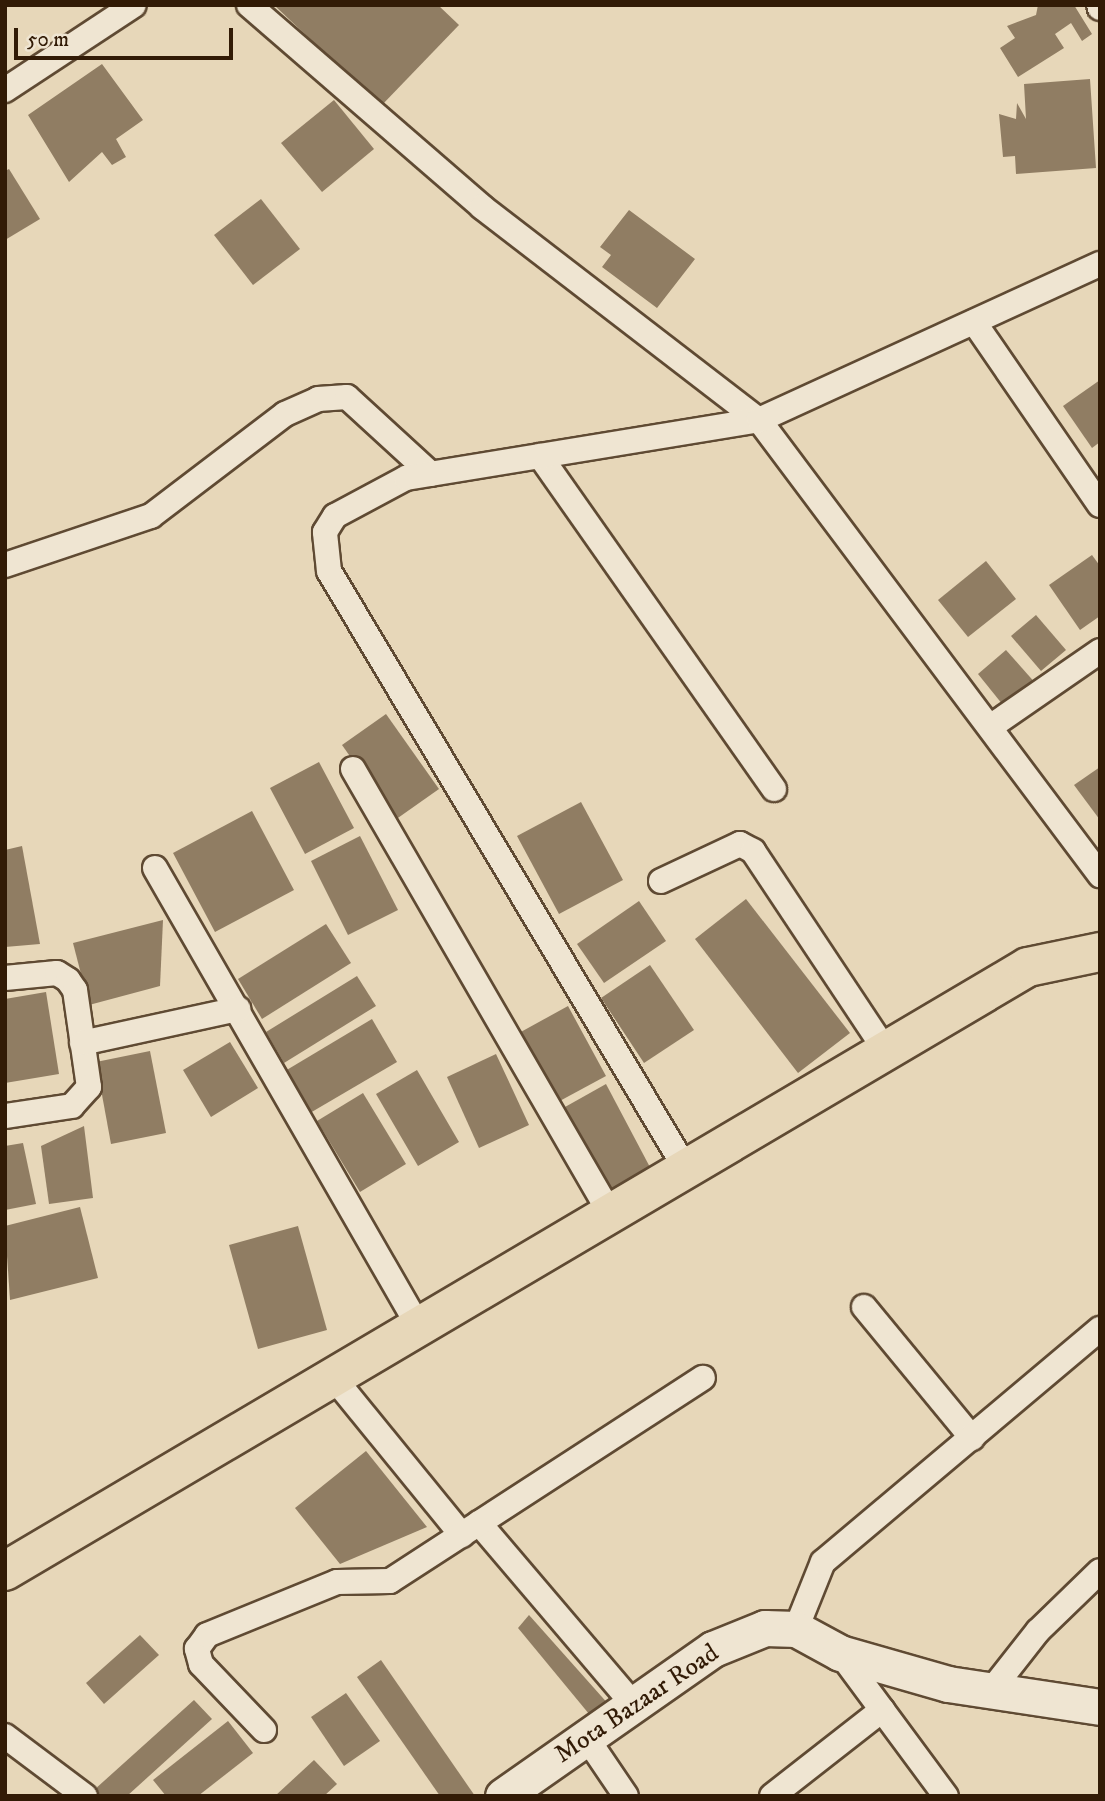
<!DOCTYPE html>
<style>
body{margin:0}
#map{position:relative;width:1105px;height:1801px;overflow:hidden;background:#e7d7b9;font-family:"IM FELL DW Pica",serif}
div>[style]{position:absolute}
[style*='--x']{left:calc(var(--x)*1px);top:calc(var(--y)*1px);width:calc(var(--w)*1px);rotate:calc(var(--a)*1deg)}
.building>*{inset:0;background:#907d63}
.roads{filter:drop-shadow(2px 0 #5f4a33) drop-shadow(-2px 0 #5f4a33) drop-shadow(0 2px #5f4a33) drop-shadow(0 -2px #5f4a33)}
.street>*{height:24px;margin:-12px;padding:0 12px;transform-origin:12px;border-radius:12px;background:#efe5d2}
.secondary>*{height:35px;margin:-17.5px;padding:0 17.5px;transform-origin:17.5px;border-radius:17.5px;background:#efe5d2}
.primary>*{height:38px;margin:-19px;padding:0 19px;transform-origin:19px;border-radius:19px;background:#e7d7b9}
span{translate:-50% -50%;white-space:nowrap;text-align:center;line-height:1.15;-webkit-text-stroke:5px #efe5d2;paint-order:stroke}
.street-label{font-size:26px;color:#321b06}
.frame{position:absolute;inset:0;border:7px solid #321b06;pointer-events:none}
.scale{position:absolute;left:14px;top:28px;width:219px;height:32px;box-sizing:border-box;border:4px solid #321b06;border-top:0;padding-left:9px;font-size:21px;line-height:24px;white-space:nowrap;color:#321b06;-webkit-text-stroke:5px #efe5d2;paint-order:stroke}
</style>
<div id="map">
<div class="building">
<i style="clip-path:polygon(274px 5px,438px 5px,459px 25px,381px 106px)"></i>
<i style="clip-path:polygon(1038px 5px,1074px 5px,1092px 34px,1082px 41px,1071px 23px,1055px 34px,1064px 48px,1018px 77px,1000px 48px,1015px 38px,1007px 26px,1036px 15px)"></i>
<i style="clip-path:polygon(102px 64px,143px 120px,116px 139px,126px 157px,112px 165px,102px 152px,69px 182px,28px 115px)"></i>
<i style="clip-path:polygon(1090px 79px,1096px 168px,1016px 174px,1015px 156px,1003px 157px,999px 114px,1016px 119px,1017px 103px,1026px 119px,1024px 84px)"></i>
<i style="clip-path:polygon(334px 100px,374px 149px,322px 192px,281px 143px)"></i>
<i style="clip-path:polygon(9px 169px,40px 219px,5px 240px,5px 171px)"></i>
<i style="clip-path:polygon(261px 199px,300px 249px,253px 285px,214px 235px)"></i>
<i style="clip-path:polygon(629px 210px,695px 259px,657px 308px,602px 267px,611px 255px,600px 247px)"></i>
<i style="clip-path:polygon(1100px 380px,1100px 442px,1092px 448px,1063px 406px)"></i>
<i style="clip-path:polygon(1092px 555px,1100px 566px,1100px 616px,1080px 630px,1049px 585px)"></i>
<i style="clip-path:polygon(986px 561px,1016px 599px,968px 637px,938px 600px)"></i>
<i style="clip-path:polygon(1036px 615px,1066px 650px,1041px 671px,1011px 636px)"></i>
<i style="clip-path:polygon(1006px 650px,1037px 685px,1007px 710px,978px 674px)"></i>
<i style="clip-path:polygon(386px 714px,439px 789px,395px 820px,342px 745px)"></i>
<i style="clip-path:polygon(319px 762px,354px 828px,305px 854px,270px 788px)"></i>
<i style="clip-path:polygon(1100px 767px,1100px 820px,1074px 785px)"></i>
<i style="clip-path:polygon(581px 802px,623px 880px,559px 914px,517px 836px)"></i>
<i style="clip-path:polygon(252px 811px,294px 890px,215px 932px,173px 853px)"></i>
<i style="clip-path:polygon(360px 836px,398px 910px,348px 935px,311px 861px)"></i>
<i style="clip-path:polygon(22px 846px,40px 944px,5px 947px,5px 850px)"></i>
<i style="clip-path:polygon(746px 899px,850px 1033px,798px 1073px,695px 939px)"></i>
<i style="clip-path:polygon(639px 901px,666px 941px,604px 983px,577px 944px)"></i>
<i style="clip-path:polygon(163px 920px,160px 986px,89px 1005px,73px 943px)"></i>
<i style="clip-path:polygon(326px 924px,351px 963px,262px 1019px,238px 979px)"></i>
<i style="clip-path:polygon(650px 965px,694px 1030px,644px 1063px,601px 998px)"></i>
<i style="clip-path:polygon(357px 976px,376px 1006px,284px 1063px,266px 1032px)"></i>
<i style="clip-path:polygon(46px 992px,59px 1074px,5px 1083px,5px 999px)"></i>
<i style="clip-path:polygon(568px 1006px,606px 1076px,556px 1103px,519px 1033px)"></i>
<i style="clip-path:polygon(372px 1019px,397px 1062px,310px 1113px,285px 1071px)"></i>
<i style="clip-path:polygon(230px 1042px,258px 1088px,211px 1117px,183px 1070px)"></i>
<i style="clip-path:polygon(150px 1051px,166px 1133px,111px 1144px,96px 1062px)"></i>
<i style="clip-path:polygon(496px 1054px,529px 1125px,479px 1148px,447px 1077px)"></i>
<i style="clip-path:polygon(417px 1070px,459px 1142px,418px 1166px,376px 1094px)"></i>
<i style="clip-path:polygon(606px 1084px,652px 1171px,611px 1192px,565px 1107px)"></i>
<i style="clip-path:polygon(363px 1093px,406px 1164px,360px 1192px,317px 1121px)"></i>
<i style="clip-path:polygon(84px 1126px,93px 1198px,49px 1204px,41px 1146px)"></i>
<i style="clip-path:polygon(23px 1143px,36px 1204px,5px 1210px,5px 1146px)"></i>
<i style="clip-path:polygon(80px 1207px,98px 1278px,10px 1300px,5px 1226px)"></i>
<i style="clip-path:polygon(298px 1226px,327px 1330px,258px 1349px,229px 1245px)"></i>
<i style="clip-path:polygon(366px 1451px,427px 1527px,340px 1564px,295px 1508px)"></i>
<i style="clip-path:polygon(529px 1615px,610px 1706px,594px 1720px,518px 1628px)"></i>
<i style="clip-path:polygon(140px 1635px,159px 1655px,104px 1704px,86px 1683px)"></i>
<i style="clip-path:polygon(381px 1660px,475px 1796px,440px 1796px,357px 1677px)"></i>
<i style="clip-path:polygon(346px 1693px,380px 1741px,344px 1766px,311px 1717px)"></i>
<i style="clip-path:polygon(194px 1700px,212px 1719px,127px 1796px,100px 1796px,94px 1790px)"></i>
<i style="clip-path:polygon(228px 1721px,253px 1753px,198px 1796px,166px 1796px,153px 1780px)"></i>
<i style="clip-path:polygon(314px 1760px,337px 1784px,324px 1796px,275px 1796px)"></i>
</div>
<div class="roads">
<div class="street">
<i style="--x:249;--y:5;--w:308;--a:40.9"></i>
<i style="--x:482;--y:207;--w:349;--a:37.6"></i>
<i style="--x:759;--y:420;--w:569;--a:53.15"></i>
<i style="--x:1099;--y:5;--w:3;--a:72"></i>
<i style="--x:5;--y:90;--w:154;--a:-33.4"></i>
<i style="--x:974;--y:322;--w:222;--a:55.5"></i>
<i style="--x:540;--y:456;--w:407;--a:54.9"></i>
<i style="--x:5;--y:565;--w:154;--a:-18.6"></i>
<i style="--x:151;--y:516;--w:168;--a:-37.3"></i>
<i style="--x:285;--y:414;--w:36;--a:-24"></i>
<i style="--x:318;--y:399;--w:29;--a:-4"></i>
<i style="--x:347;--y:397;--w:114;--a:42.5"></i>
<i style="--x:990;--y:727;--w:134;--a:-34.6"></i>
<i style="--x:353;--y:769;--w:513;--a:59.94"></i>
<i style="--x:155;--y:868;--w:530;--a:60.09"></i>
<i style="--x:661;--y:881;--w:87;--a:-25.1"></i>
<i style="--x:740;--y:844;--w:15;--a:28"></i>
<i style="--x:753;--y:851;--w:240;--a:56.4"></i>
<i style="--x:5;--y:978;--w:52;--a:-5.5"></i>
<i style="--x:57;--y:973;--w:13;--a:32"></i>
<i style="--x:68;--y:980;--w:12;--a:55"></i>
<i style="--x:75;--y:990;--w:98;--a:81.8"></i>
<i style="--x:89;--y:1087;--w:25;--a:132"></i>
<i style="--x:72;--y:1106;--w:68;--a:171.5"></i>
<i style="--x:82;--y:1043;--w:160;--a:-12.3"></i>
<i style="--x:686;--y:1169;--w:696;--a:-120.84"></i>
<i style="--x:329;--y:571;--w:39;--a:-96"></i>
<i style="--x:325;--y:532;--w:19;--a:-58"></i>
<i style="--x:335;--y:516;--w:81;--a:-28.2"></i>
<i style="--x:406;--y:478;--w:358;--a:-9.3"></i>
<i style="--x:759;--y:420;--w:375;--a:-24.6"></i>
<i style="--x:864;--y:1307;--w:170;--a:50.5"></i>
<i style="--x:333;--y:1377;--w:204;--a:50.8"></i>
<i style="--x:479;--y:1523;--w:238;--a:49.6"></i>
<i style="--x:796;--y:1629;--w:72;--a:-68.1"></i>
<i style="--x:823;--y:1562;--w:362;--a:-40.1"></i>
<i style="--x:840;--y:1653;--w:178;--a:53.5"></i>
<i style="--x:990;--y:1692;--w:78;--a:-51.8"></i>
<i style="--x:1038;--y:1631;--w:86;--a:-44.1"></i>
<i style="--x:264;--y:1730;--w:91;--a:-133.7"></i>
<i style="--x:201;--y:1664;--w:16;--a:-105"></i>
<i style="--x:197;--y:1649;--w:17;--a:-54"></i>
<i style="--x:207;--y:1635;--w:140;--a:-22.2"></i>
<i style="--x:337;--y:1582;--w:53;--a:-1.1"></i>
<i style="--x:390;--y:1581;--w:373;--a:-33"></i>
<i style="--x:5;--y:1736;--w:100;--a:36.9"></i>
<i style="--x:586;--y:1737;--w:71;--a:55.9"></i>
<i style="--x:772;--y:1796;--w:140;--a:-38"></i>
</div>
<div class="secondary">
<i style="--x:503;--y:1796;--w:256;--a:-35"></i>
<i style="--x:713;--y:1649;--w:56;--a:-22"></i>
<i style="--x:765;--y:1628;--w:31;--a:2"></i>
<i style="--x:796;--y:1629;--w:50;--a:28.6"></i>
<i style="--x:840;--y:1653;--w:112;--a:16"></i>
<i style="--x:948;--y:1684;--w:154;--a:8.6"></i>
</div>
<div class="primary">
<i style="--x:5;--y:1571;--w:1188;--a:-30.56"></i>
<i style="--x:1028;--y:967;--w:74;--a:-11.8"></i>
</div>
</div>
<div class="street-label">
<span style="left:637px;top:1704px;rotate:-34deg">Mota Bazaar Road</span>
</div>
<div class="frame"></div>
<div class="scale">50 m</div>
</div>
